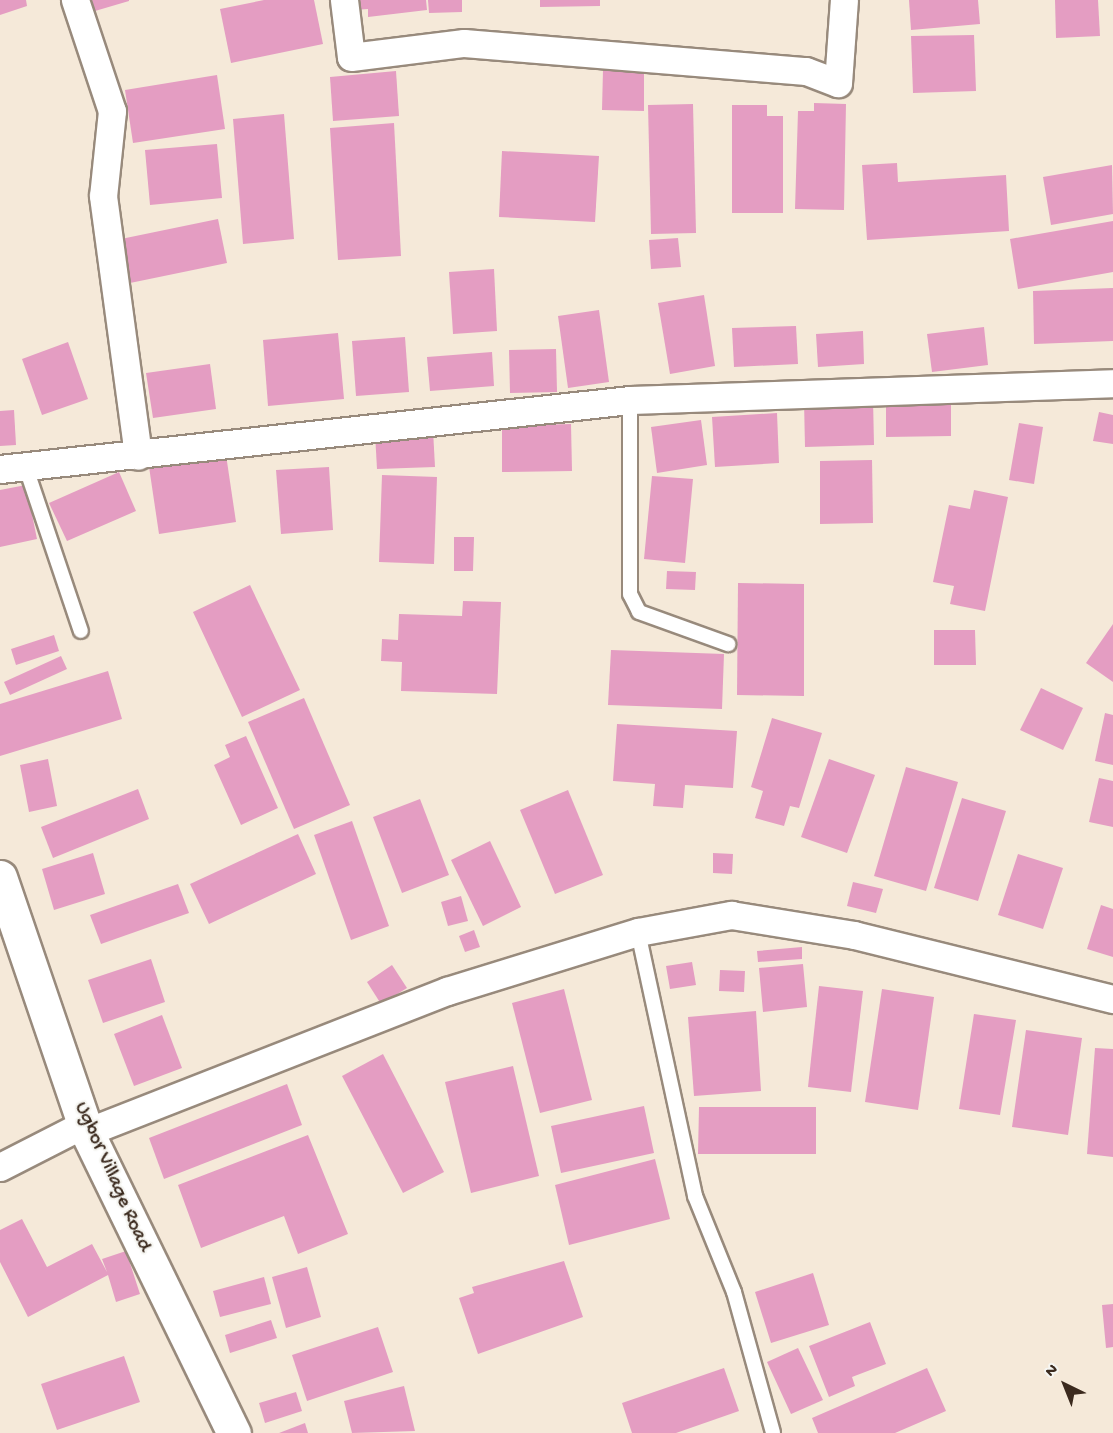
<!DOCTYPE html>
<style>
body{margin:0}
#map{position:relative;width:1113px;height:1433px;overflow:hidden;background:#f5e9d9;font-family:"Gochi Hand",sans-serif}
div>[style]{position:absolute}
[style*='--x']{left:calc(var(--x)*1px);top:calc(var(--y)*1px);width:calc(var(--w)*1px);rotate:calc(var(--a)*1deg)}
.building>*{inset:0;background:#e49dc2}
.roads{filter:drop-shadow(2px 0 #988a7c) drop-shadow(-2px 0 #988a7c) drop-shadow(0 2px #988a7c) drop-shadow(0 -2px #988a7c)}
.service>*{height:14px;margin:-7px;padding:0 7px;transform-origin:7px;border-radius:7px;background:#fff}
.minor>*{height:27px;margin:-13.5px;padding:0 13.5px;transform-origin:13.5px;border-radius:13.5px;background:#fff}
.tertiary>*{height:33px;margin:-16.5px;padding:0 16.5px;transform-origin:16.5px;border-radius:16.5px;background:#fff}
span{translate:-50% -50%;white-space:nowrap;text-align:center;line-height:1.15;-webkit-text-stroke:4.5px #f6f6f2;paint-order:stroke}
.street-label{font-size:20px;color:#3b2a1e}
.north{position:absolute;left:1035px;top:1355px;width:60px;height:60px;-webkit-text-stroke:4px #f6f6f2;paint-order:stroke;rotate:317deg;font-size:16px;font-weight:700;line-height:24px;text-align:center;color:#3b2a1e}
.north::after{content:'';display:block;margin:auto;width:21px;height:27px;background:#3b2a1e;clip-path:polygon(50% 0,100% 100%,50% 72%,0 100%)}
</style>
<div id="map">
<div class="building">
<i style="clip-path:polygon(0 0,26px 0,27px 6px,0 15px)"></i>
<i style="clip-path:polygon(92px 0,129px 0,129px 1px,95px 11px)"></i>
<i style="clip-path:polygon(264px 0,314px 0,323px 44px,231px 63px,220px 9px)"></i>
<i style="clip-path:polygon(352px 0,426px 0,427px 10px,368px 17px,368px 9px,353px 10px)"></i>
<i style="clip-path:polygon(428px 0,462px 0,462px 12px,429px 13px)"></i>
<i style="clip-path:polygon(540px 0,600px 0,600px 6px,540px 7px)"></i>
<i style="clip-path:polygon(909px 0,978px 0,980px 24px,911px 30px)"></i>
<i style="clip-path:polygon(1055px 0,1098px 0,1100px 36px,1056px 38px)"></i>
<i style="clip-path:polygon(974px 35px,976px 91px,913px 93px,911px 36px)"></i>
<i style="clip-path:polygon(603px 70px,644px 72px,644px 111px,602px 110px)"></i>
<i style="clip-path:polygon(396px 71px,399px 116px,333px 121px,330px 77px)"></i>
<i style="clip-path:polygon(217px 75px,225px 129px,133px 143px,125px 90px)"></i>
<i style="clip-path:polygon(814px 103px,846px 104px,844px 210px,795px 209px,798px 111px,814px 111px)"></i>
<i style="clip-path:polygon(693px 104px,696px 233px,651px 234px,648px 105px)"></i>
<i style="clip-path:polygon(732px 105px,767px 105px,767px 116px,783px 116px,783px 213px,732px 213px)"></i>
<i style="clip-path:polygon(284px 114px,294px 239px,243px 244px,233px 119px)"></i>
<i style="clip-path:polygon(394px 123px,401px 256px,338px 260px,330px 128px)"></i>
<i style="clip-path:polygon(217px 144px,222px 198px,150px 205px,145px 150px)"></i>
<i style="clip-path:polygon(502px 151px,599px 156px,595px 222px,499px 217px)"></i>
<i style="clip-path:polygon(897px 163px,898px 182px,1006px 175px,1009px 231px,867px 240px,862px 165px)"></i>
<i style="clip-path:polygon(1112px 165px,1113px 214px,1051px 225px,1043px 177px)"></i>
<i style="clip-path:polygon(218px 219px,227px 263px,130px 283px,121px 239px)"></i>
<i style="clip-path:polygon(1113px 221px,1113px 272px,1018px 289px,1010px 239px)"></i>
<i style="clip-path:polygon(678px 238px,681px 267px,651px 269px,649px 240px)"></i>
<i style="clip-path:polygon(494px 269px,497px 331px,453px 334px,449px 272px)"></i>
<i style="clip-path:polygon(1113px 288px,1113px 341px,1034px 344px,1033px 291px)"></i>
<i style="clip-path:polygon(704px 295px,715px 366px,670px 374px,658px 303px)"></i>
<i style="clip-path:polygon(599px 310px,609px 382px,568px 388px,558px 316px)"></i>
<i style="clip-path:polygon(796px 326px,798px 364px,734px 367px,732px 328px)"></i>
<i style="clip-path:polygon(984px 327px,988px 365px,932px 372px,927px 334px)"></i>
<i style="clip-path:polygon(863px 331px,864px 364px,818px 367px,816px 334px)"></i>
<i style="clip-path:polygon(338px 333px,344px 399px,268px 406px,263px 340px)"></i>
<i style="clip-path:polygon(405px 337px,409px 392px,356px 396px,352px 341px)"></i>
<i style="clip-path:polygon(68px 342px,88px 399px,42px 415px,22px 359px)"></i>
<i style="clip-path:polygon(556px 349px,557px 392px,510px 393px,509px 350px)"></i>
<i style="clip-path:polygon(492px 352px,494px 386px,430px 391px,427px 357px)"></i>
<i style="clip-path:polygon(210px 364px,216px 409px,153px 418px,146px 373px)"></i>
<i style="clip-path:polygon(951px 395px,951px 436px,886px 437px,886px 396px)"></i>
<i style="clip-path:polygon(873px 399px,874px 445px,805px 447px,804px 401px)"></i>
<i style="clip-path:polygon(14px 410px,16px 445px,0 446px,0 411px)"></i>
<i style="clip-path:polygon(1099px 412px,1113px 415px,1113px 444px,1093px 441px)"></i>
<i style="clip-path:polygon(777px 413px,779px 463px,715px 467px,712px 417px)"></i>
<i style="clip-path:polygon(701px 420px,707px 465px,657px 473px,651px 427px)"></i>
<i style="clip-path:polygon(1019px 423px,1043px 427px,1034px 484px,1009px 480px)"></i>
<i style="clip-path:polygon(571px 424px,572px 471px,502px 472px,502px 426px)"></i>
<i style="clip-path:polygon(433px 430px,435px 467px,377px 469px,375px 433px)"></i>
<i style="clip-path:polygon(225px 448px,236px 522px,159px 534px,148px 460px)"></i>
<i style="clip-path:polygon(872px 460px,873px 523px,820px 524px,820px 461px)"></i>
<i style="clip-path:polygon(329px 467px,333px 530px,281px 534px,276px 470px)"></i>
<i style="clip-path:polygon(119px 472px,136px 511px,67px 541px,49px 503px)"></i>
<i style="clip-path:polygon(382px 475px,437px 477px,434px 564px,379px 562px)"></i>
<i style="clip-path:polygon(652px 476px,693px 479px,685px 563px,644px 559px)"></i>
<i style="clip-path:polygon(26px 485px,37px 539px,0 547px,0 490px)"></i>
<i style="clip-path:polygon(974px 490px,1008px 497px,985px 611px,950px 604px,954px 586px,933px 582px,949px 505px,970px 509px)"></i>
<i style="clip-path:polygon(454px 537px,474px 537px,473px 571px,454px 571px)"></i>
<i style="clip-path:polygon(667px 571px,696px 572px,695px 590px,666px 589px)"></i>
<i style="clip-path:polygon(738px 583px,804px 584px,804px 696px,737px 695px)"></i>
<i style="clip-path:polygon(250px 585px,300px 690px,242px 717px,193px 612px)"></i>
<i style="clip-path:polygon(463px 601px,501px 602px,497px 694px,401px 691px,402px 662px,381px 661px,382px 639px,398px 640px,399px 614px,462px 616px)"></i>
<i style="clip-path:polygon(1113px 624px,1113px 682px,1086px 663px)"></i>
<i style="clip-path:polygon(934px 630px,975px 630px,976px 665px,934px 665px)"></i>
<i style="clip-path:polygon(54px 635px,59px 651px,16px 665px,11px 649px)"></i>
<i style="clip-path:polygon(611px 650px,724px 654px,722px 709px,608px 705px)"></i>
<i style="clip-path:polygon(61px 656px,67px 669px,10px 695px,4px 682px)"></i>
<i style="clip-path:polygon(108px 671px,122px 719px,0 756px,0 704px)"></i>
<i style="clip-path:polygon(1041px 688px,1083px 708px,1063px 750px,1020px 730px)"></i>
<i style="clip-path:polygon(304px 698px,350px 805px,294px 829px,248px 722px)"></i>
<i style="clip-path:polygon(1105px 713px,1113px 715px,1113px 765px,1095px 761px)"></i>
<i style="clip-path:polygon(772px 718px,822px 733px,799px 808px,790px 806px,784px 826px,755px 818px,763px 791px,751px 787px)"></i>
<i style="clip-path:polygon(617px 724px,737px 731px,733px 788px,685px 785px,683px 808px,653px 806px,655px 784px,613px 781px)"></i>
<i style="clip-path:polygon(246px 736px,278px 808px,241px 825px,214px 765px,230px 757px,225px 745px)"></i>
<i style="clip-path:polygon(48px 759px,57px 806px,29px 812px,20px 765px)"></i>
<i style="clip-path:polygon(829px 759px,875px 775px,847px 853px,801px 837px)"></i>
<i style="clip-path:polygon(906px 767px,958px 782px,926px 891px,874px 876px)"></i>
<i style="clip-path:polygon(1099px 778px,1113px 781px,1113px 827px,1089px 822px)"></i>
<i style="clip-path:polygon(138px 789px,149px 819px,53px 858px,41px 827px)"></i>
<i style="clip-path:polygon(568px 790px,603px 875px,555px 894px,520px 810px)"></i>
<i style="clip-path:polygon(962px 798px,1006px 811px,978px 901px,934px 888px)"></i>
<i style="clip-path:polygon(420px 799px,449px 875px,402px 893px,373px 817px)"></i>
<i style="clip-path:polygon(352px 821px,389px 926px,351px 940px,314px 835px)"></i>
<i style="clip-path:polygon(298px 834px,316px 874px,209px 924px,190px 884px)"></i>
<i style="clip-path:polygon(490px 841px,521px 907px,483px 926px,451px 860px)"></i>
<i style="clip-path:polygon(93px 853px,105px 894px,54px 910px,42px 869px)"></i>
<i style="clip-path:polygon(713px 853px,733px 854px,732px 874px,713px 873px)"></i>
<i style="clip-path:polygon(1018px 854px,1063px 868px,1043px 929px,998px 915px)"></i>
<i style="clip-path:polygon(853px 882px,883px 889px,876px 913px,847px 906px)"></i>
<i style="clip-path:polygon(178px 884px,189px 913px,101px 944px,90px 915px)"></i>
<i style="clip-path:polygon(461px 896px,468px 921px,448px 926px,441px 902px)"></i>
<i style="clip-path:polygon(1101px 905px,1113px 909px,1113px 957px,1087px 949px)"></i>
<i style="clip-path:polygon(474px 930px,480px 947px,465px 952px,459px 936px)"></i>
<i style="clip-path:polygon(802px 947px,802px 959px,758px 962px,757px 951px)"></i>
<i style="clip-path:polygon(151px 959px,165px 1002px,103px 1023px,88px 980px)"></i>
<i style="clip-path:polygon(692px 962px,696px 985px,670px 989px,666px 966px)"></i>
<i style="clip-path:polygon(803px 964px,807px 1007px,763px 1012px,759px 968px)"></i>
<i style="clip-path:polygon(392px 965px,407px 988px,381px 1004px,367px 982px)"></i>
<i style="clip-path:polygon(720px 970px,745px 971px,744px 992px,719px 991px)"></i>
<i style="clip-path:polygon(819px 986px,863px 991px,851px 1092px,808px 1087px)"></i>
<i style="clip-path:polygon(564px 989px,592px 1100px,540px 1113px,512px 1003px)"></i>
<i style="clip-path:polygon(882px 989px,934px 997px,918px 1110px,865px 1102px)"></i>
<i style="clip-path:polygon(756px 1011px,761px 1091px,694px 1096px,688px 1017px)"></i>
<i style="clip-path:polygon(974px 1014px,1016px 1020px,1000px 1115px,959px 1109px)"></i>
<i style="clip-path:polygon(162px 1015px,182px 1068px,134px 1086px,114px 1034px)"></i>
<i style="clip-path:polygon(1026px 1030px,1082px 1038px,1068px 1135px,1012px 1127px)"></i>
<i style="clip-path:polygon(1095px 1048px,1113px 1049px,1113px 1157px,1087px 1154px)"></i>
<i style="clip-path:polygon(383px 1054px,444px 1172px,403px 1193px,342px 1076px)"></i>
<i style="clip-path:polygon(513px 1066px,539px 1176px,471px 1193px,445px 1082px)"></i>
<i style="clip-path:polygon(287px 1084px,302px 1125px,164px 1179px,149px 1138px)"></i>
<i style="clip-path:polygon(644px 1106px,654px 1153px,561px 1173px,551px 1126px)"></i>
<i style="clip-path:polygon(699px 1107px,816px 1107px,816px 1154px,698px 1154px)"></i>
<i style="clip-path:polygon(308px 1135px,348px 1234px,298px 1254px,284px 1216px,201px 1248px,178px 1185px)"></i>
<i style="clip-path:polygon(655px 1159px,670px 1219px,569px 1245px,555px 1185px)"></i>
<i style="clip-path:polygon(22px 1219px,47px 1267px,92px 1244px,107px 1272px,102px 1259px,126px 1251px,140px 1294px,116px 1302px,108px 1275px,28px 1317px,0 1262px,0 1230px)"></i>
<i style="clip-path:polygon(564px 1261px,583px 1317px,478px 1354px,459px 1298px,474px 1293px,472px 1287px)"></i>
<i style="clip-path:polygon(307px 1267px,321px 1317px,286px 1328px,272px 1277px)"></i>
<i style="clip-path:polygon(813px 1273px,829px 1325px,771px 1343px,755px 1292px)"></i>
<i style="clip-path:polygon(264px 1277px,271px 1304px,220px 1317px,213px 1291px)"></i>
<i style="clip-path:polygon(1113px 1304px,1113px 1347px,1106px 1348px,1102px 1305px)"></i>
<i style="clip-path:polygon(271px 1320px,277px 1338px,230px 1353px,225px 1335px)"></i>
<i style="clip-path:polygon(870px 1322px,886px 1364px,852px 1377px,855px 1386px,829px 1397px,809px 1346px)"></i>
<i style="clip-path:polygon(378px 1327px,393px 1372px,307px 1401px,292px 1355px)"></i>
<i style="clip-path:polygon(798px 1348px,823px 1400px,791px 1414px,767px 1362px)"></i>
<i style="clip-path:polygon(124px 1356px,140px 1402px,57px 1430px,41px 1384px)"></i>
<i style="clip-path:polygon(724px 1368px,739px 1411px,676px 1433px,632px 1433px,622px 1403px)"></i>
<i style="clip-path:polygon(927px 1368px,946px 1411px,895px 1433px,818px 1433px,812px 1418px)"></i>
<i style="clip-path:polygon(404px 1386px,415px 1431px,352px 1433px,344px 1401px)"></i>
<i style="clip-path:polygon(296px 1392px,302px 1411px,265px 1423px,259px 1403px)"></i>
<i style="clip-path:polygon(305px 1423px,308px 1433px,279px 1433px)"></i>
</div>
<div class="roads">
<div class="service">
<i style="--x:630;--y:400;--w:194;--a:90"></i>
<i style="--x:630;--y:594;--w:20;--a:63"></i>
<i style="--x:639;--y:612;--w:95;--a:19.8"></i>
<i style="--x:25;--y:465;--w:175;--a:71.4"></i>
<i style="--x:638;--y:932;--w:270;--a:77.8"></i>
<i style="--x:695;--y:1196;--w:104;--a:67.9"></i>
<i style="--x:734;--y:1292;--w:146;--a:74.5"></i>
</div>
<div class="minor">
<i style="--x:75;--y:0;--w:117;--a:71.6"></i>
<i style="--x:112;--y:111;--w:85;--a:96"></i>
<i style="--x:103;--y:196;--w:262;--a:82.3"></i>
<i style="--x:344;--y:0;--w:57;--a:83"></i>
<i style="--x:351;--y:57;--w:114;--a:-7.1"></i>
<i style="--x:464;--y:43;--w:343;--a:4.7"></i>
<i style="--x:806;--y:71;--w:34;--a:21"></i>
<i style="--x:838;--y:83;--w:83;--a:-85.9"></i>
<i style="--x:0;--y:469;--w:634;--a:-6.25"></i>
<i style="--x:630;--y:400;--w:483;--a:-2"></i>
<i style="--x:87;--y:1132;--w:387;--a:-21.4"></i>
<i style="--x:447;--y:991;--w:200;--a:-17.2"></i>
<i style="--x:638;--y:932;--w:95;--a:-10.4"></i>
<i style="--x:731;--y:915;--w:125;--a:9.2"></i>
<i style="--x:854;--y:935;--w:267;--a:13.9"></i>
<i style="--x:0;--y:1167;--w:94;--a:-27.1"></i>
</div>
<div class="tertiary">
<i style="--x:0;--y:877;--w:269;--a:71.2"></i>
<i style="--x:87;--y:1132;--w:335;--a:64"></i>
</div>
</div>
<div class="street-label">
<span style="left:112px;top:1177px;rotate:66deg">Ugbor Village Road</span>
</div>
<div class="north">N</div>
</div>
